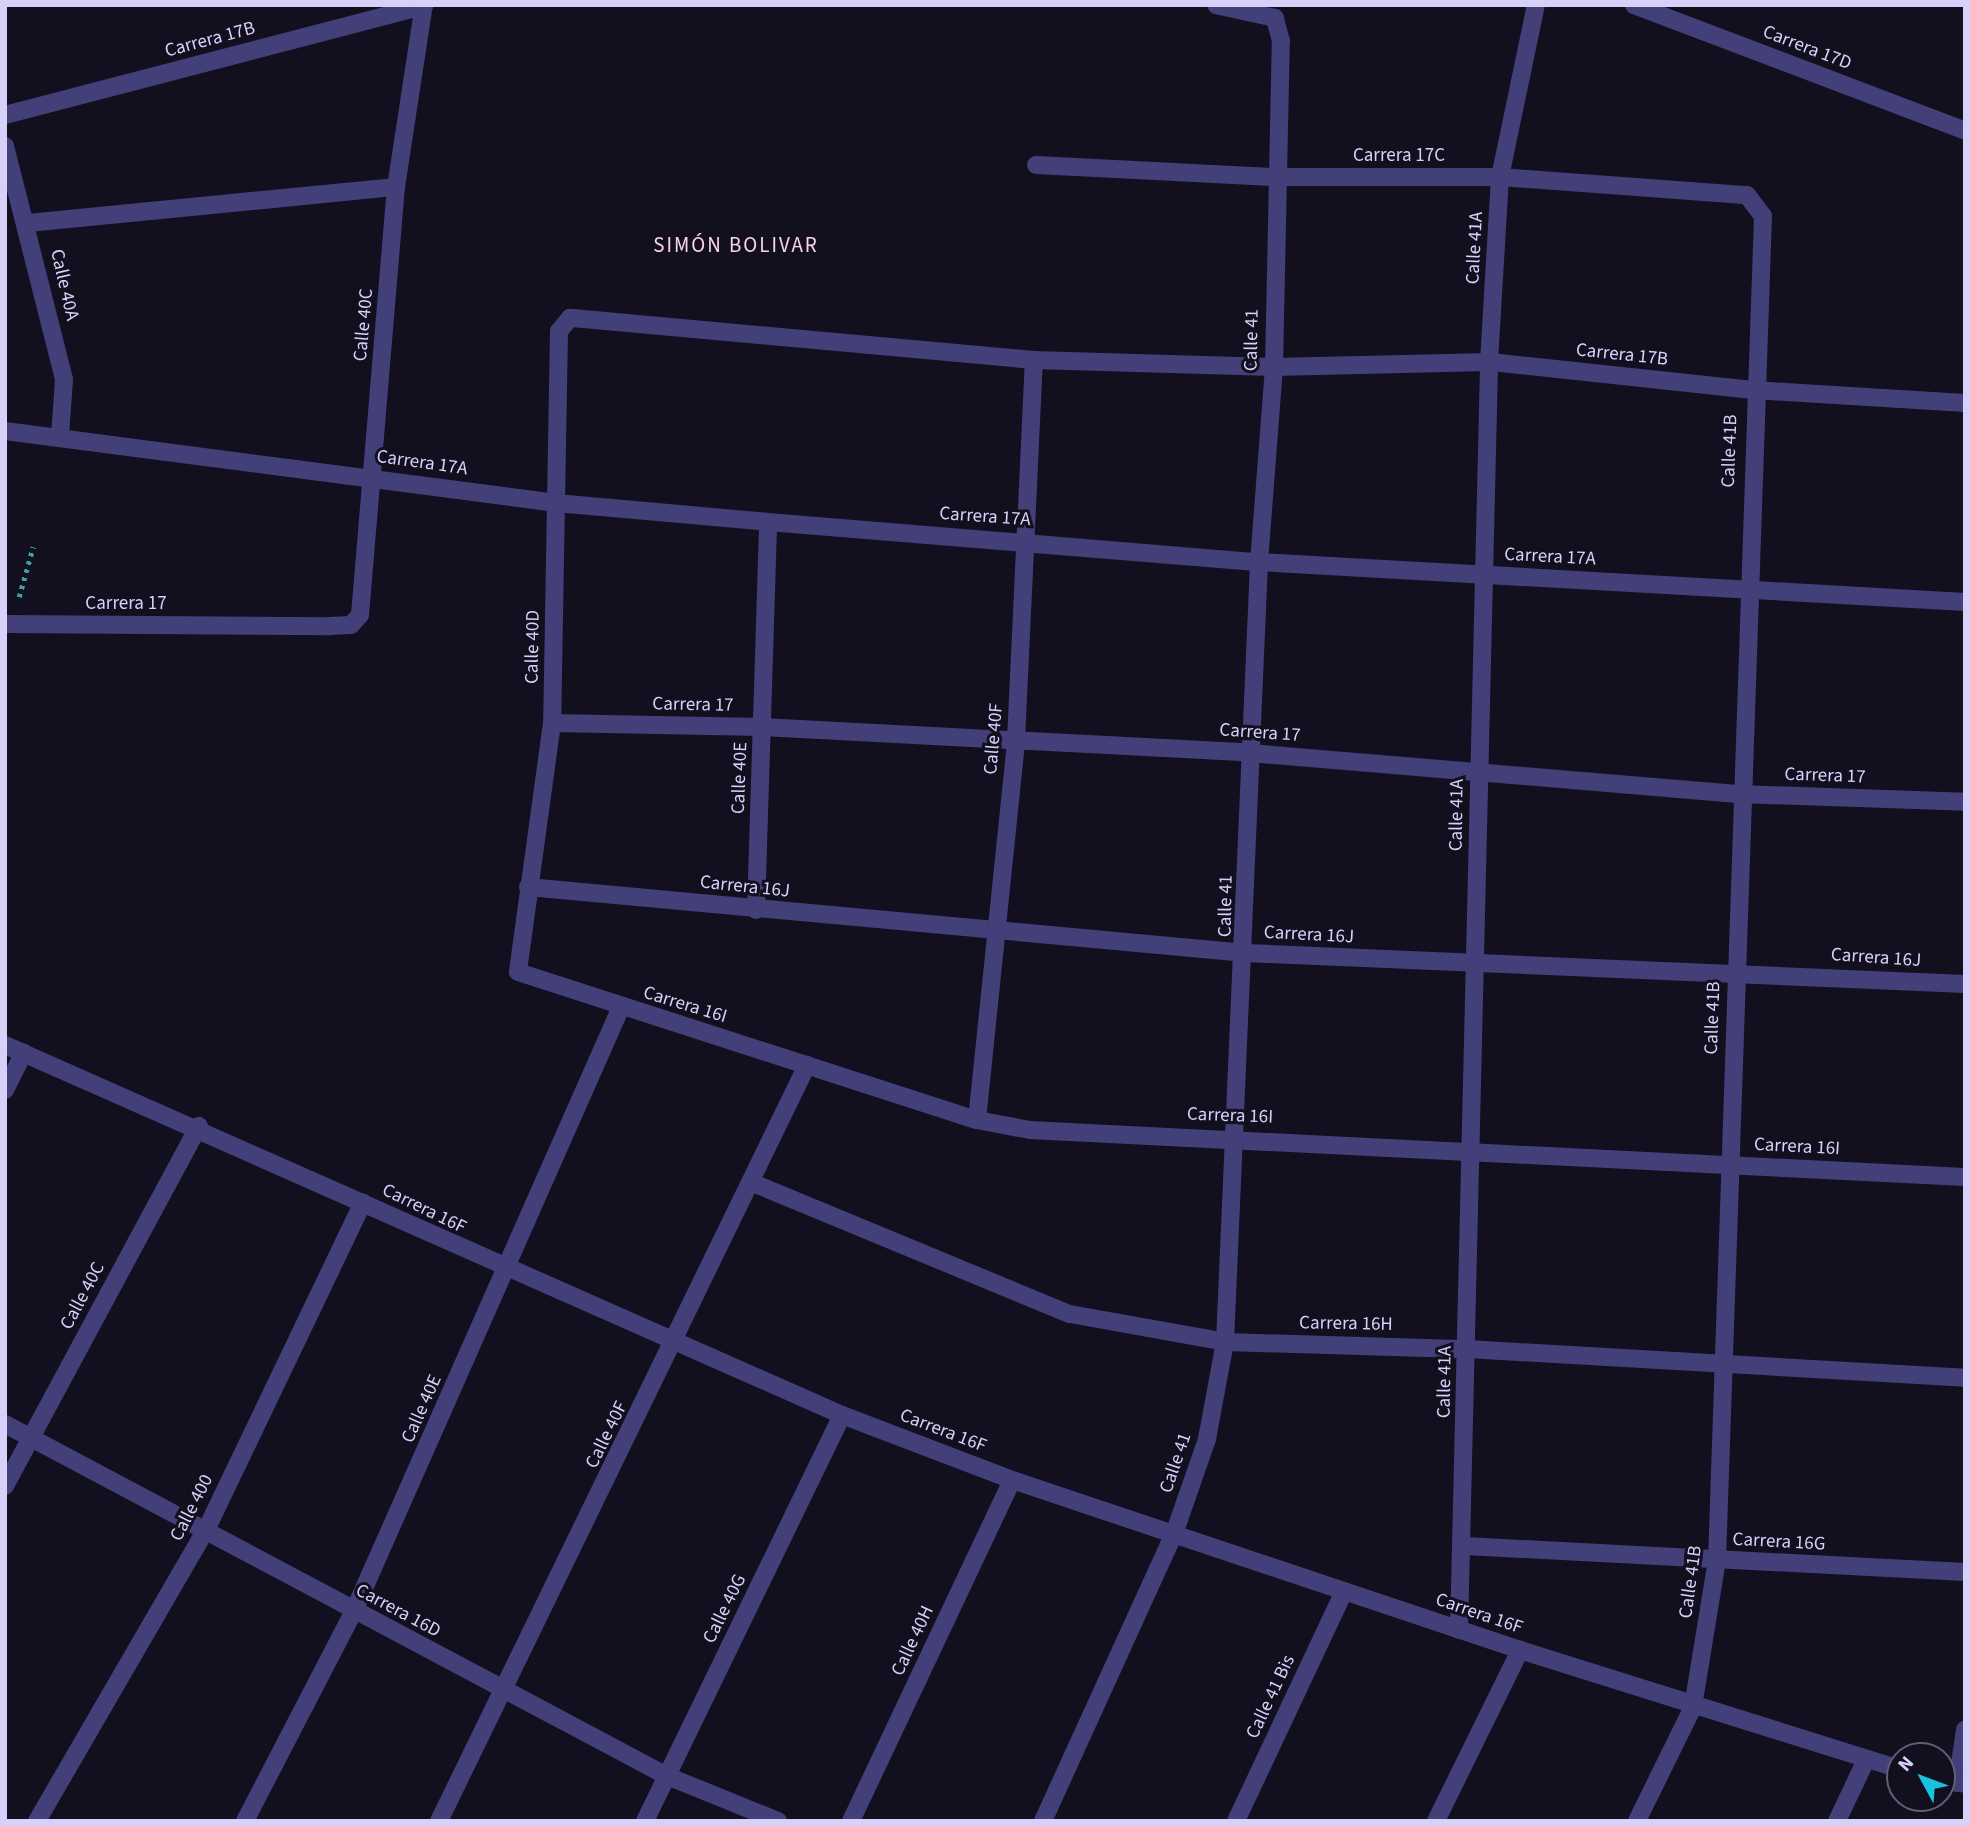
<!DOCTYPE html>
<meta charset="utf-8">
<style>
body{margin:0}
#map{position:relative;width:1970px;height:1826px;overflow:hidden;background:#120f1e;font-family:"Source Sans 3",sans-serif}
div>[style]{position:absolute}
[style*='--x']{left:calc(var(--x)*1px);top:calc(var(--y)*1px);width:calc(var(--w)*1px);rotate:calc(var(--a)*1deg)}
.path>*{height:4.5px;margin-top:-2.25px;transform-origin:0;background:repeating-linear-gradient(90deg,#3ba3a1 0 3.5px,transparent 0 8.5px)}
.minor>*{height:18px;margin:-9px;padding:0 9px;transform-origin:9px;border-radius:9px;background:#433f78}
.tertiary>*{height:18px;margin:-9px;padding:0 9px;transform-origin:9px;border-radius:9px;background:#433f78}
span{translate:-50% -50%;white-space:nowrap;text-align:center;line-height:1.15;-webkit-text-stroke:6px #120f1e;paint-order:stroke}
.street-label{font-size:19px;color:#d7d1fa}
.neighbourhood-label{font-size:21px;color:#fad2ea;letter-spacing:2px}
.frame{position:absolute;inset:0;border:7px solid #d7d1fa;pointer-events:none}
.north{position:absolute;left:1886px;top:1742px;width:70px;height:70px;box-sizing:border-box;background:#120f1e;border:2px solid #615d76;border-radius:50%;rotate:311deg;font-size:19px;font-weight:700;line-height:28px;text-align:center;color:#d7d1fa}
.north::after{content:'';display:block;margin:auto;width:24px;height:32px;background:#19c2dd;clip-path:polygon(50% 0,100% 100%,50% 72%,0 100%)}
</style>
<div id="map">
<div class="path">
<i style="--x:19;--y:597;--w:52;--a:-74.4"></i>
</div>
<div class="minor">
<i style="--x:1634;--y:5;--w:354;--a:20.8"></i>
<i style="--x:5;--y:115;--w:433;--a:-14.6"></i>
<i style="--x:5;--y:146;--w:240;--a:75.8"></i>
<i style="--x:64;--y:379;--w:57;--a:94"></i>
<i style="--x:1036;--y:165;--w:238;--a:2.9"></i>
<i style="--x:1274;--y:177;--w:226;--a:0"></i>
<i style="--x:1500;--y:177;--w:248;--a:4.2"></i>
<i style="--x:1747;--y:195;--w:26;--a:53"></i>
<i style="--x:1763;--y:216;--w:1345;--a:91.96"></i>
<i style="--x:1717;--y:1560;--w:149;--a:99.3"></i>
<i style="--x:1693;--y:1707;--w:127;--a:116.2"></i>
<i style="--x:28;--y:223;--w:370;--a:-5.6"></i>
<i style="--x:1965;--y:403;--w:212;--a:-176.5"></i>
<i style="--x:1753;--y:390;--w:265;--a:-173.9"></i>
<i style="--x:1489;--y:362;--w:215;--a:178.7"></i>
<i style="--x:1274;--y:367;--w:240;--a:-178.3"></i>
<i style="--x:1034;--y:360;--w:466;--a:-174.8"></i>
<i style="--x:570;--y:318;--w:17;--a:130"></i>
<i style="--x:559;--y:331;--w:392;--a:91"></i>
<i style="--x:552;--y:723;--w:251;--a:97.8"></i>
<i style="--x:518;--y:972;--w:482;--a:17.9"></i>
<i style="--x:977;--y:1120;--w:54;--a:10.7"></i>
<i style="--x:1030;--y:1130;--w:936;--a:2.88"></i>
<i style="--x:5;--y:431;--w:556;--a:7.44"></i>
<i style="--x:556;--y:503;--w:213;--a:5.1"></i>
<i style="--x:768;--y:522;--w:493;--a:4.7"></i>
<i style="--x:1259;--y:562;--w:707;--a:3.24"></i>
<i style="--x:5;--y:624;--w:325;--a:0.4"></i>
<i style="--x:330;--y:626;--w:21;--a:-3"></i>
<i style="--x:351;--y:625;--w:13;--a:-48"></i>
<i style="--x:360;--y:615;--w:430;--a:-85.2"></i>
<i style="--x:396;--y:187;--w:184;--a:-81.3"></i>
<i style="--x:552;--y:723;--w:210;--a:1.1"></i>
<i style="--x:762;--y:727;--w:489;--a:3"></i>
<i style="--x:1250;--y:753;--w:492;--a:4.8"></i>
<i style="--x:1740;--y:794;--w:225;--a:2"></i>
<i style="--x:528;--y:887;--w:721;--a:5.25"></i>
<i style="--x:1246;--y:953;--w:720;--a:2.47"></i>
<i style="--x:756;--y:910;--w:388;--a:-88.2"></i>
<i style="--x:5;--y:1090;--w:42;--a:-63.4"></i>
<i style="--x:977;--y:1120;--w:382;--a:-84.1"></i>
<i style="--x:1016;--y:740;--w:380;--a:-87.3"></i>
<i style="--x:753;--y:1183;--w:343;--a:22.5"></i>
<i style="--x:1070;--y:1314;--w:158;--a:10.2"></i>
<i style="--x:1225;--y:1342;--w:242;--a:1.7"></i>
<i style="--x:1467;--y:1349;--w:499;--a:3.3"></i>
<i style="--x:5;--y:1424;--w:750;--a:28"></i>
<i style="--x:667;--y:1776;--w:120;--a:22.1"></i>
<i style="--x:5;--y:1486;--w:409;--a:-61.7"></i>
<i style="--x:1465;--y:1546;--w:501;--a:2.98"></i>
<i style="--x:1459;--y:1630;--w:1268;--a:-88.64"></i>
<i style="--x:1489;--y:362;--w:185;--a:-86.6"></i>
<i style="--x:1500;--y:177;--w:176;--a:-78.2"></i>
<i style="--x:1957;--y:1783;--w:54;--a:-81.4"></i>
<i style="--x:37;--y:1821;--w:339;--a:-59.9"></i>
<i style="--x:207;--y:1528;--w:361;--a:-64.4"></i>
<i style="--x:245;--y:1821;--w:237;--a:-62.6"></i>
<i style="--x:354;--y:1611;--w:660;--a:-66.15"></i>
<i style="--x:439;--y:1821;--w:841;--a:-64.04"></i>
<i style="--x:645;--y:1821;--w:451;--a:-64.1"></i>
<i style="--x:851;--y:1821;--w:377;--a:-64.7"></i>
<i style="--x:1043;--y:1821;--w:315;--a:-65.5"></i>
<i style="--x:1174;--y:1534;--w:101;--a:-70.8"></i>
<i style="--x:1207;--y:1439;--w:99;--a:-79.5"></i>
<i style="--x:1225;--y:1342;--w:781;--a:-87.5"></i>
<i style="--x:1259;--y:562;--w:196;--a:-85.6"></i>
<i style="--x:1274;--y:367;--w:326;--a:-88.8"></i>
<i style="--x:1281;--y:41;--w:24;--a:-105"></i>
<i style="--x:1275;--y:18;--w:60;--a:-167.6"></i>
<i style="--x:1236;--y:1821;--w:254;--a:-64.8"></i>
<i style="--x:1436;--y:1821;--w:191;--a:-63.8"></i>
<i style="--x:1837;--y:1821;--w:68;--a:-64.6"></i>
</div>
<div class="tertiary">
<i style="--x:5;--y:1045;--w:915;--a:23.85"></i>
<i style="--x:842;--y:1415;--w:182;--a:20.9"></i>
<i style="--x:1012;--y:1480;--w:536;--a:18.5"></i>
<i style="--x:1520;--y:1650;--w:398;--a:17.4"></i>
<i style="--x:1942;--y:1779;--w:24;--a:12"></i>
</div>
<div class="street-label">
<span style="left:210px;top:40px;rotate:-15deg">Carrera 17B</span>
<span style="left:1807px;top:48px;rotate:21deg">Carrera 17D</span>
<span style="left:1399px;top:156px">Carrera 17C</span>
<span style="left:1475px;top:248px;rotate:-87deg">Calle 41A</span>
<span style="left:64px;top:285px;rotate:77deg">Calle 40A</span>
<span style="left:364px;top:325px;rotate:-85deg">Calle 40C</span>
<span style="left:1252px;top:340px;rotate:-89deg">Calle 41</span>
<span style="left:1622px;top:355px;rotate:6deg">Carrera 17B</span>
<span style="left:1730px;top:451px;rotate:-88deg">Calle 41B</span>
<span style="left:422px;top:463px;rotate:8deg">Carrera 17A</span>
<span style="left:985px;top:517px;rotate:4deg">Carrera 17A</span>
<span style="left:1550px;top:557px;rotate:3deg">Carrera 17A</span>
<span style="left:126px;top:604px">Carrera 17</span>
<span style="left:533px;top:647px;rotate:-89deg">Calle 40D</span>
<span style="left:693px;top:705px;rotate:1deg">Carrera 17</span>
<span style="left:1260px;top:733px;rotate:4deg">Carrera 17</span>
<span style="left:994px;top:739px;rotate:-85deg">Calle 40F</span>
<span style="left:1825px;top:776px;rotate:2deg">Carrera 17</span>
<span style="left:740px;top:778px;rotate:-88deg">Calle 40E</span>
<span style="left:1457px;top:815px;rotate:-89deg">Calle 41A</span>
<span style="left:745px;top:887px;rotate:6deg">Carrera 16J</span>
<span style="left:1226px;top:906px;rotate:-89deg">Calle 41</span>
<span style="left:1309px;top:935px;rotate:3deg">Carrera 16J</span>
<span style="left:1876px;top:958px;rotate:4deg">Carrera 16J</span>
<span style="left:685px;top:1005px;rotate:17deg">Carrera 16I</span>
<span style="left:1713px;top:1018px;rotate:-88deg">Calle 41B</span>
<span style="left:1230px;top:1116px;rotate:2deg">Carrera 16I</span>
<span style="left:1797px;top:1147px;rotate:3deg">Carrera 16I</span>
<span style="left:424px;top:1209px;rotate:26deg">Carrera 16F</span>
<span style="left:83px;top:1296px;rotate:-62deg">Calle 40C</span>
<span style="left:1346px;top:1324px;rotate:1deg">Carrera 16H</span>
<span style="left:1445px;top:1382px;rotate:-89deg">Calle 41A</span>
<span style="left:422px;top:1409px;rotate:-66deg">Calle 40E</span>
<span style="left:943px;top:1431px;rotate:21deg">Carrera 16F</span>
<span style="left:607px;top:1435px;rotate:-64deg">Calle 40F</span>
<span style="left:1176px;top:1463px;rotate:-71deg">Calle 41</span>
<span style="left:192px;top:1508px;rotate:-63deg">Calle 400</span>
<span style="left:1779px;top:1542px;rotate:3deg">Carrera 16G</span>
<span style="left:1691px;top:1582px;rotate:-82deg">Calle 41B</span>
<span style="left:725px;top:1609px;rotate:-64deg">Calle 40G</span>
<span style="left:398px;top:1611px;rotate:28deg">Carrera 16D</span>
<span style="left:1479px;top:1614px;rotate:19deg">Carrera 16F</span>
<span style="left:913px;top:1641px;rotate:-65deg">Calle 40H</span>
<span style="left:1271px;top:1697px;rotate:-65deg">Calle 41 Bis</span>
</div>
<div class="neighbourhood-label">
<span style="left:736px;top:245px">SIMÓN BOLIVAR</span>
</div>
<div class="frame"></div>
<div class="north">N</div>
</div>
